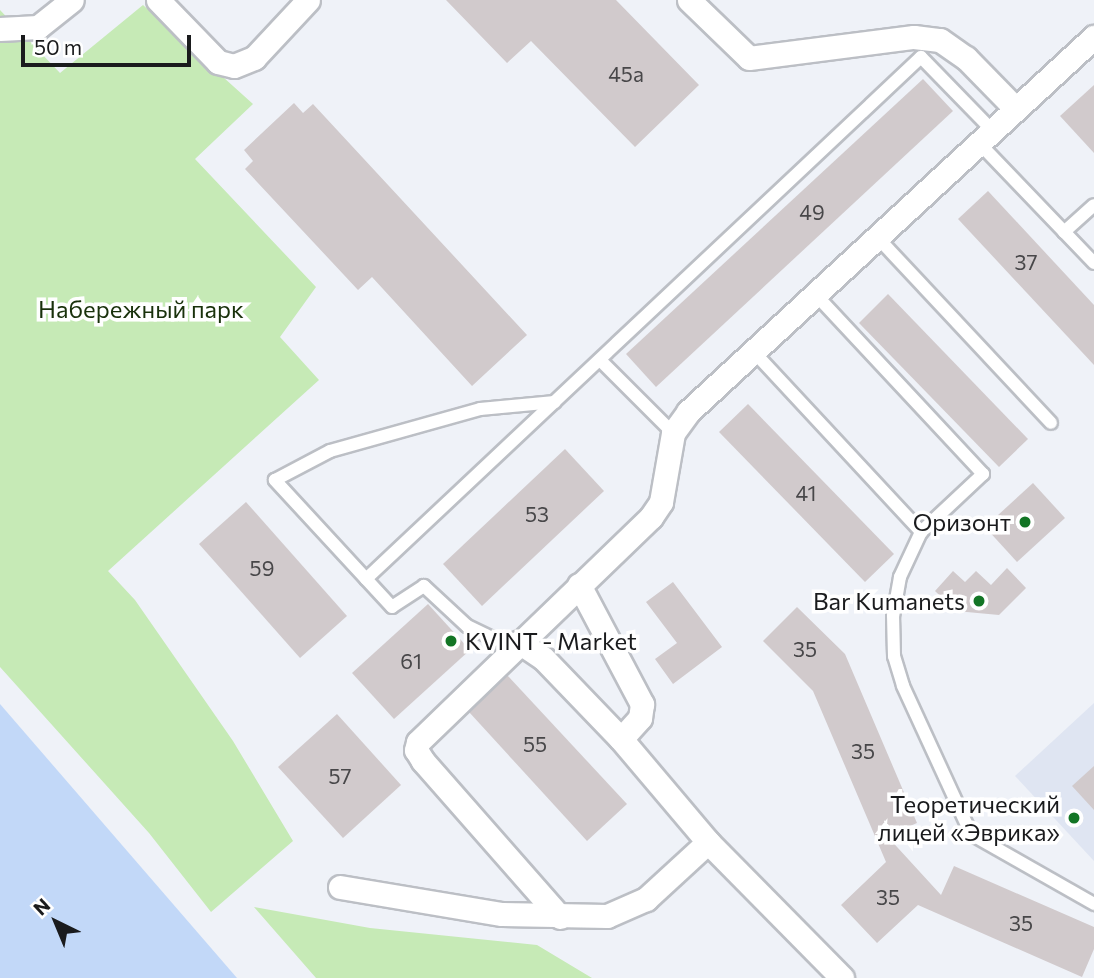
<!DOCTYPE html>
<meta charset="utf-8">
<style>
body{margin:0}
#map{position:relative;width:1094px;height:978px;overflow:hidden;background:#eff2f8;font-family:Commissioner,sans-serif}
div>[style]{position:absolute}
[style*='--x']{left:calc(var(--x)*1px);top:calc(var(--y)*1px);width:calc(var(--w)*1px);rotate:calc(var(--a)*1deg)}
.built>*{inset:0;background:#dfe5f2}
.green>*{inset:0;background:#c6eab6}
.water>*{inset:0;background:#c2d8f8}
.building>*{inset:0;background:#d1cacc}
.roads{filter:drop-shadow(2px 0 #bcbfc5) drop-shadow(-2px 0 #bcbfc5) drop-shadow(0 2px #bcbfc5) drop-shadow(0 -2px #bcbfc5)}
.lane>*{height:12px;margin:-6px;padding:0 6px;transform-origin:6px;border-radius:6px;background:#fff}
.street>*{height:23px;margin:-11.5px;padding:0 11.5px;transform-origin:11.5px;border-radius:11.5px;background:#fff}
.dots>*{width:19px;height:19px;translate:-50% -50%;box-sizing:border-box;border:4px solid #fff;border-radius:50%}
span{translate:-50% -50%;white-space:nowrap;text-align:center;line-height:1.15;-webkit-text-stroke:7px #fff;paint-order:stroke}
.number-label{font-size:21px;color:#484749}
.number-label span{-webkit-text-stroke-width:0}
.park-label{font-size:24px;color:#19310b}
.poi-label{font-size:24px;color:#1a1b1d}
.right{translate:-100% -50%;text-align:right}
.left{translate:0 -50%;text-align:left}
.north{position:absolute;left:21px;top:887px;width:70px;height:70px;-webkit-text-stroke:5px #fff;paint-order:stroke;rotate:317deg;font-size:19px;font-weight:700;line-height:28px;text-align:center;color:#1a1b1d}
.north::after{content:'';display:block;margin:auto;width:24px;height:32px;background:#1a1b1d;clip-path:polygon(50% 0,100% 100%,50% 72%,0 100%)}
.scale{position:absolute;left:21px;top:35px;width:170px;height:32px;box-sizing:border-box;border:4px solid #1a1b1d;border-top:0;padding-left:9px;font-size:21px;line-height:24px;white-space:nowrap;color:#1a1b1d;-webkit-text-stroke:5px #fff;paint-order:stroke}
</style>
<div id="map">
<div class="built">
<i style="clip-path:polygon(1094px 703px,1094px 861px,1015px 776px)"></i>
</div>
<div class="green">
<i style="clip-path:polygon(143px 5px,253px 104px,195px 159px,316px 287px,280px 337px,319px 380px,108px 571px,135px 600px,233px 741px,293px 841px,211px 912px,149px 833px,0 667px,0 10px,60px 73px)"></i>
<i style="clip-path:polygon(254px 907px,370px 928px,537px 945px,592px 978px,316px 978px)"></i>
</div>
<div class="water">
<i style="clip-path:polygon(0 704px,237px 978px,0 978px)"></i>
</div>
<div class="building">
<i style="clip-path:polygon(446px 0,616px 0,699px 85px,635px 147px,531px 41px,507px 63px)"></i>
<i style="clip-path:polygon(923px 79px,953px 111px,656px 387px,626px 354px)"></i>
<i style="clip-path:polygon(1094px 85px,1094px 153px,1060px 116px)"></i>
<i style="clip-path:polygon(294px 103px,303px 113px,313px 104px,527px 335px,472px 386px,372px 277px,358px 290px,245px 169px,253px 161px,244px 150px)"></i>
<i style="clip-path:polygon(988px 191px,1094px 305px,1094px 365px,958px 219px)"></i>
<i style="clip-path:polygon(888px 294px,1028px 439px,999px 467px,859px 323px)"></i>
<i style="clip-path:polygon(748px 404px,894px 554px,865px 582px,719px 432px)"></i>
<i style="clip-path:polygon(565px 449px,604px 491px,482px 606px,443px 564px)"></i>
<i style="clip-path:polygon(1033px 483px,1065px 518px,1017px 562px,985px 527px)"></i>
<i style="clip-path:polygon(246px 502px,347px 616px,300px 658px,199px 544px)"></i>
<i style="clip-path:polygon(1007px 568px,1026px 588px,999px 615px,956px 611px,935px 591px,953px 571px,965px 582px,976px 571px,991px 585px)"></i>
<i style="clip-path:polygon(673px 582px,722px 647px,673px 684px,655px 659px,677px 643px,646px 602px)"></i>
<i style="clip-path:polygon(428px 604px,470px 650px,394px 719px,352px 673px)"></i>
<i style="clip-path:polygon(797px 607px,845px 654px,917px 823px,887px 836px,941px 895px,954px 866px,1094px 927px,1094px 949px,1082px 977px,918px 905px,877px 943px,841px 905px,886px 862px,813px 691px,763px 641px)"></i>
<i style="clip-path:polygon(507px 675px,627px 804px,587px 841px,469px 712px)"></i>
<i style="clip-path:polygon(337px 714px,401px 785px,343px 838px,278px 767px)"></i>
<i style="clip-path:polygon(1094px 766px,1094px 810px,1072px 786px)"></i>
</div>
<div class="roads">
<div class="lane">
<i style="--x:980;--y:144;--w:165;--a:46.2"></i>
<i style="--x:1064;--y:232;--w:40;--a:-42"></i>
<i style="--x:878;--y:238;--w:253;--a:46.9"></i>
<i style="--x:754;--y:352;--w:246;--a:47.1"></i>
<i style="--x:921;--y:532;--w:85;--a:-43.1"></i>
<i style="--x:983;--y:474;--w:245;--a:-133"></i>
<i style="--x:600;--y:360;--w:103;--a:45"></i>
<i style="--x:921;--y:532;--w:50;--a:115"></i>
<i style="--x:900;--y:577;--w:39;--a:100"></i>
<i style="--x:893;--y:615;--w:41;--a:88.6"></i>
<i style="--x:894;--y:656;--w:31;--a:73"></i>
<i style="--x:903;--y:686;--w:163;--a:65.3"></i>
<i style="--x:971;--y:834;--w:142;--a:29.6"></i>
<i style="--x:366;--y:579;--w:762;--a:-43.24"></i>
<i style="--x:921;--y:57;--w:103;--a:45.8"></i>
<i style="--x:519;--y:642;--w:25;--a:-173"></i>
<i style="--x:494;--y:639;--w:30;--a:-154"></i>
<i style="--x:467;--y:626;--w:59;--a:-137.1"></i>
<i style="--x:424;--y:586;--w:38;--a:147"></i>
<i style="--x:392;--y:607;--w:173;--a:-132.7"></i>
<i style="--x:275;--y:480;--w:62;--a:-27.8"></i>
<i style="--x:330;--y:451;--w:156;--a:-15.6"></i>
<i style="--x:480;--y:409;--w:75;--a:-5.3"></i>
</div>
<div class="street">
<i style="--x:158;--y:0;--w:86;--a:45.9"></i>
<i style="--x:218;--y:62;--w:16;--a:14"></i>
<i style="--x:234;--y:66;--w:22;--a:-22"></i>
<i style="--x:254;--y:58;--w:79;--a:-47"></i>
<i style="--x:689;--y:0;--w:83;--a:44"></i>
<i style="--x:749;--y:58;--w:166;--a:-7.3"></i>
<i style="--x:914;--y:37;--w:26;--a:7"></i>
<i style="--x:940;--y:40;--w:32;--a:35"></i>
<i style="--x:966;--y:58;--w:71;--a:45.6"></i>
<i style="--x:0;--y:29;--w:38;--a:-3"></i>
<i style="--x:38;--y:27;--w:43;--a:-38.5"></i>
<i style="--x:579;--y:585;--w:135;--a:62.1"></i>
<i style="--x:642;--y:704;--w:14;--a:98"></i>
<i style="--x:640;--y:718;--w:28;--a:132"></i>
<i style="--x:519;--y:642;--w:29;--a:34"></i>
<i style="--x:543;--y:658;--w:112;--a:46.1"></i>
<i style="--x:621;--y:739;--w:135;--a:49.8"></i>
<i style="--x:708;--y:842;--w:191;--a:45.4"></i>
<i style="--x:340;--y:887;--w:164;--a:9.5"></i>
<i style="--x:502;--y:914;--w:105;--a:1.1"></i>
<i style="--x:607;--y:916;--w:43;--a:-23.6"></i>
<i style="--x:646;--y:899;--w:84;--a:-42.6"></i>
<i style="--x:560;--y:917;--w:208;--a:-131.3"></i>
<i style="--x:423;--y:761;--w:13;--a:-122"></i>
<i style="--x:416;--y:750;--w:8;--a:-76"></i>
<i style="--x:418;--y:742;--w:324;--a:-44"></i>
<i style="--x:651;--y:517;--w:18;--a:-56"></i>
<i style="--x:661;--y:502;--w:70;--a:-80.1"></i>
<i style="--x:673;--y:433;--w:26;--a:-54"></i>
<i style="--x:688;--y:412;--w:553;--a:-42.73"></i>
</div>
</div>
<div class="dots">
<i style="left:1025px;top:522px;background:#137525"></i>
<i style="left:979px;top:601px;background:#137525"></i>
<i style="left:451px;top:641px;background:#137525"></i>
<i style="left:1074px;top:818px;background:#137525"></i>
</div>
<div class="number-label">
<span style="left:626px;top:74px">45а</span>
<span style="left:812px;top:212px">49</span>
<span style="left:1026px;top:262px">37</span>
<span style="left:806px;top:493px">41</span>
<span style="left:537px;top:514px">53</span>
<span style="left:262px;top:568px">59</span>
<span style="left:805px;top:649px">35</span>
<span style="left:411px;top:661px">61</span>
<span style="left:535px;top:744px">55</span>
<span style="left:863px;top:751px">35</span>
<span style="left:340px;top:776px">57</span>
<span style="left:888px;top:897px">35</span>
<span style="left:1021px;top:923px">35</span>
</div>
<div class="park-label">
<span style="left:141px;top:309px">Набережный парк</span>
</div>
<div class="poi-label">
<span class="right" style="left:1011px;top:522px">Оризонт</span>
<span class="right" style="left:965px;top:601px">Bar Kumanets</span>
<span class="left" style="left:465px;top:641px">KVINT - Market</span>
<span class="right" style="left:1060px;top:818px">Теоретический<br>лицей «Эврика»</span>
</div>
<div class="north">N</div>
<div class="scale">50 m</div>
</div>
